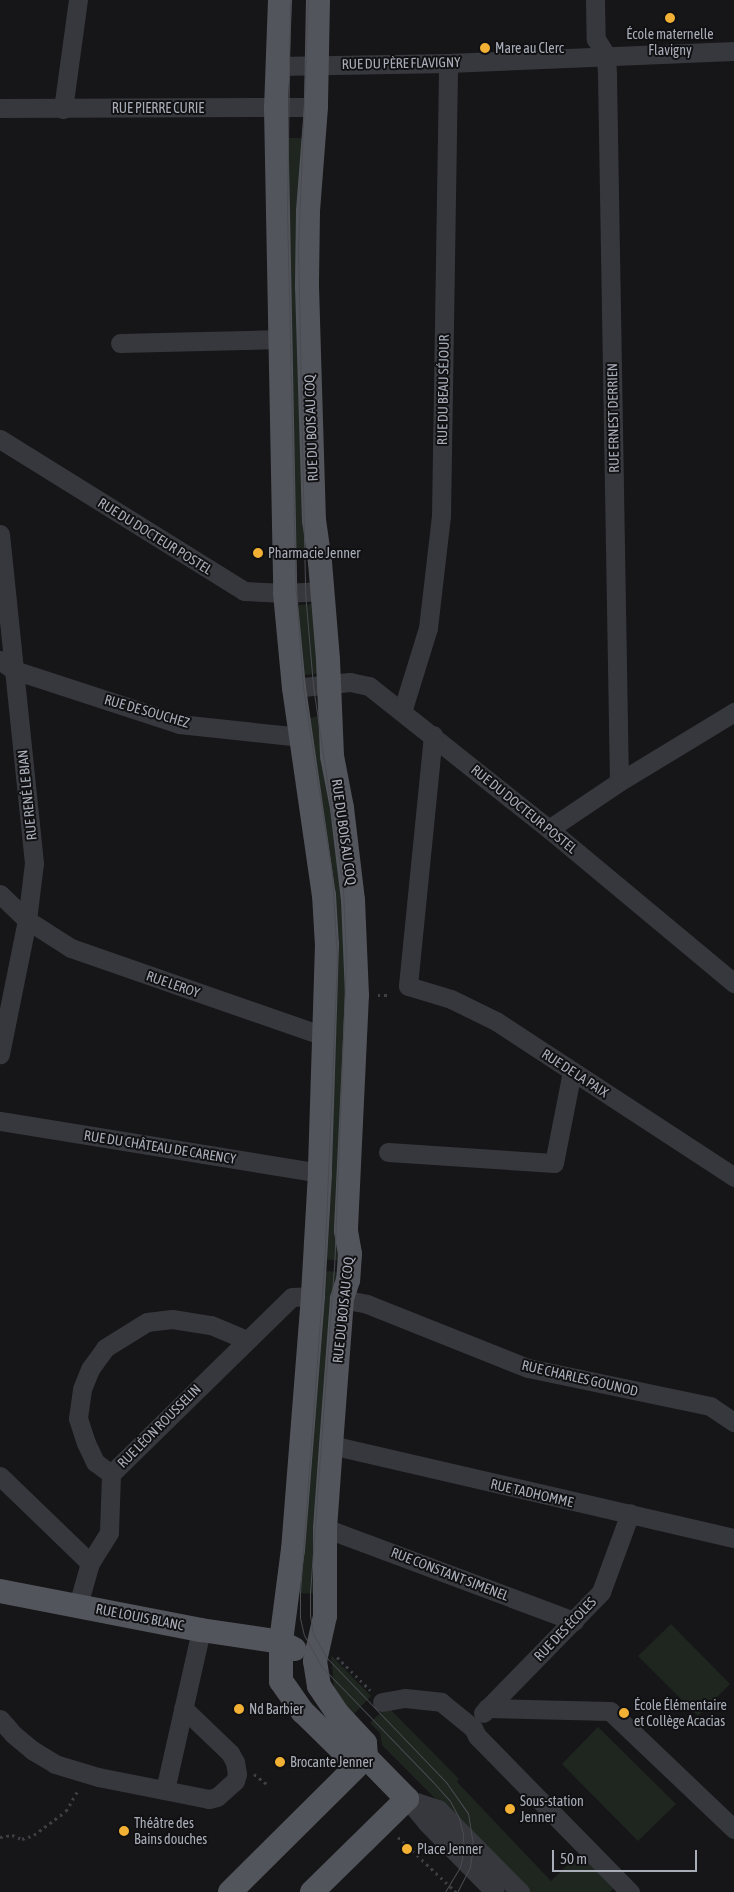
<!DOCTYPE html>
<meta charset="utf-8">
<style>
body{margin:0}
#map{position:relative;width:734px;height:1892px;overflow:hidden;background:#161618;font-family:"Asap Condensed",sans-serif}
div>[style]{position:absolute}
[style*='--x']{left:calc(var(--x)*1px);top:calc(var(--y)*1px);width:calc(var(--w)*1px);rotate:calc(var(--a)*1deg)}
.green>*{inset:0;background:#1e261f}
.path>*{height:3px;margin-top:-1.5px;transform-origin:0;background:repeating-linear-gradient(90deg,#3d3f44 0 2.5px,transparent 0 6.5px)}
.minor>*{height:19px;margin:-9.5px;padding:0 9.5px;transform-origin:9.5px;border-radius:9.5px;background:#37383d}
.major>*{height:24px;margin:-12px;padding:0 12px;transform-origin:12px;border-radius:12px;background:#53555c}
.tram>*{height:1px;margin:-0.5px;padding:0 0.5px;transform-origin:0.5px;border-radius:0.5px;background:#4a4c52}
.dots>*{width:14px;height:14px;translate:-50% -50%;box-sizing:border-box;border:2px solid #111113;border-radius:50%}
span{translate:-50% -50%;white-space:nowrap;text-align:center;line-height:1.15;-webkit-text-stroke:4px #111113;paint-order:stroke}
.poi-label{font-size:14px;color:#a8adb8}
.left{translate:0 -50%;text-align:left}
.street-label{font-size:14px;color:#a8adb8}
.scale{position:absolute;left:552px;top:1850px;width:145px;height:22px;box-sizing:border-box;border:2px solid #a8adb8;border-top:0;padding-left:6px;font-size:15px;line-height:18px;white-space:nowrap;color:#a8adb8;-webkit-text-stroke:4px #111113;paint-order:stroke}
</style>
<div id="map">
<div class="green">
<i style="clip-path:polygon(282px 138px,308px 138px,314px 557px,291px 557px)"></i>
<i style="clip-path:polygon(312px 604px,318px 674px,305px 675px,303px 675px,298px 605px)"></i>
<i style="clip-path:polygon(326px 715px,348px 899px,344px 1261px,321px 1259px,333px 975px,303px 719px)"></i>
<i style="clip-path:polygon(320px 1271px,343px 1272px,322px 1594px,295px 1593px)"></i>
<i style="clip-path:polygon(671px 1624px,730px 1684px,698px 1716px,638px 1656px)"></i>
<i style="clip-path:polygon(331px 1655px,371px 1696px,353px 1715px,334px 1687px)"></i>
<i style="clip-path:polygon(387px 1706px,459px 1779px,457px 1782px,551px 1881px,580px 1853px,615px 1887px,610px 1892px,528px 1892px,382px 1745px,380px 1733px,370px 1723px)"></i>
<i style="clip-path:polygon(598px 1727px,676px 1804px,638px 1841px,562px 1764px)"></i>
</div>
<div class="path">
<i style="--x:378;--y:995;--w:13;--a:0"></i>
<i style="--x:337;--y:1657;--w:47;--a:45"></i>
<i style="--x:254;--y:1774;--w:18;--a:38"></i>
<i style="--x:0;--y:1837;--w:12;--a:-9"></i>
<i style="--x:12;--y:1835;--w:11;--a:22"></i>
<i style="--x:22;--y:1839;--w:13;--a:-18"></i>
<i style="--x:34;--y:1835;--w:40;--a:-37"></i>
<i style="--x:66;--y:1811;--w:24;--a:-60"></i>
<i style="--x:398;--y:1837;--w:80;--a:43.5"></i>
</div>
<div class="minor">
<i style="--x:595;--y:0;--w:39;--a:89"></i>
<i style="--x:596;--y:39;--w:19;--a:58"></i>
<i style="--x:606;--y:55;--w:20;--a:87"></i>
<i style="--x:607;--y:75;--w:707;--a:89.03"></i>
<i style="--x:278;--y:66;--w:170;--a:-1"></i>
<i style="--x:448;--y:63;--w:286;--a:-2.4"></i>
<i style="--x:0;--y:108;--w:316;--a:-0.2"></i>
<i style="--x:63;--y:109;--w:110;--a:-82.2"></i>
<i style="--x:120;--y:343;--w:160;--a:-1.4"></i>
<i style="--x:0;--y:439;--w:287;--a:31.9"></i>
<i style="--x:244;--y:591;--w:41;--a:2.8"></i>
<i style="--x:285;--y:593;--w:38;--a:-3"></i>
<i style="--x:0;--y:534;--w:331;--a:84.1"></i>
<i style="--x:34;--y:863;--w:57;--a:97"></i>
<i style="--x:27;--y:920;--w:137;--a:101.4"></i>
<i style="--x:0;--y:660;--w:17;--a:36"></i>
<i style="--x:14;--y:670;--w:174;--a:18.1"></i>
<i style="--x:179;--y:724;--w:123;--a:6.1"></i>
<i style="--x:294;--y:688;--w:56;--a:-6.1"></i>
<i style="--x:350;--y:682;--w:19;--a:12"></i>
<i style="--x:369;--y:686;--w:230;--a:38.5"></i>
<i style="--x:549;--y:829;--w:241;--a:39.8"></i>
<i style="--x:402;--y:712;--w:88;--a:-72.8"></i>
<i style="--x:428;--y:628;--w:113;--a:-83.4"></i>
<i style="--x:441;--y:516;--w:453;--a:-89.1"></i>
<i style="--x:433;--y:735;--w:252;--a:95.7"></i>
<i style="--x:408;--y:986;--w:45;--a:16.8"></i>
<i style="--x:451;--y:999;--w:50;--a:26.1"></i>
<i style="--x:496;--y:1021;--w:285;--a:33.2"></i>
<i style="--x:549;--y:829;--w:84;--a:-33.9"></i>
<i style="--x:619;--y:782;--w:135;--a:-31.3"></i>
<i style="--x:0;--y:894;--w:37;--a:44"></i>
<i style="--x:27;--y:920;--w:52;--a:32.5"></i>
<i style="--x:71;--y:948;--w:268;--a:19.2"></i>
<i style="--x:0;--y:1121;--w:324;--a:9.2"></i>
<i style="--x:388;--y:1152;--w:166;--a:3.8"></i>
<i style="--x:554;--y:1163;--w:94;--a:-78.9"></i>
<i style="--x:342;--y:1299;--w:25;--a:11"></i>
<i style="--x:367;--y:1304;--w:173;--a:21.7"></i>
<i style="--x:528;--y:1368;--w:186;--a:11.8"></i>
<i style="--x:710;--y:1406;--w:29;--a:34"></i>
<i style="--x:331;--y:1445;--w:414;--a:13"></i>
<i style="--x:111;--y:1474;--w:20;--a:-143"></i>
<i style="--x:95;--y:1462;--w:21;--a:-115"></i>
<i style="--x:86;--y:1443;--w:26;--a:-108"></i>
<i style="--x:78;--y:1418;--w:29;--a:-82"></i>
<i style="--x:82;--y:1389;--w:22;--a:-68"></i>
<i style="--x:90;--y:1369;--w:26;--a:-54"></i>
<i style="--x:105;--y:1348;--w:49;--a:-31.8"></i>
<i style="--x:147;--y:1322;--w:25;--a:-7"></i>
<i style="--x:172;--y:1319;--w:39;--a:9"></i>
<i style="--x:211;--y:1325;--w:38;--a:23"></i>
<i style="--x:0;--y:1476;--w:125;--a:44"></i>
<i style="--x:325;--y:1528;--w:266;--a:20.5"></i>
<i style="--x:78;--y:1605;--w:44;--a:-74.1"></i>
<i style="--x:90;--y:1563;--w:36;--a:-58"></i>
<i style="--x:109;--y:1532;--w:58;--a:-88"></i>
<i style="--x:111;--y:1474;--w:253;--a:-44.4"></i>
<i style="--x:292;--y:1297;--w:21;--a:-3"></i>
<i style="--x:382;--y:1702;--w:23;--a:-10"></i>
<i style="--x:405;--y:1698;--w:36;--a:6"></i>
<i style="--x:441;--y:1702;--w:41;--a:39.1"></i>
<i style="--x:473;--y:1728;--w:9;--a:63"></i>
<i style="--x:477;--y:1736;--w:219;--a:45.6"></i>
<i style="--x:487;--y:1708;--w:123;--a:1.4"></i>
<i style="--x:610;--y:1711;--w:171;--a:43.6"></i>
<i style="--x:483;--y:1713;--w:169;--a:-45.7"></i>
<i style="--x:601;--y:1592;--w:84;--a:-69.8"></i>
<i style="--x:0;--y:1719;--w:20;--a:49"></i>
<i style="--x:13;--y:1734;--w:25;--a:40"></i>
<i style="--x:32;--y:1750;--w:27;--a:31"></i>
<i style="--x:55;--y:1764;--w:45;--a:16.8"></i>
<i style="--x:98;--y:1777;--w:113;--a:11.2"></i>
<i style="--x:209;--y:1799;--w:8;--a:-14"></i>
<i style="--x:217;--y:1797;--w:24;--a:-42"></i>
<i style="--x:235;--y:1781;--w:7;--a:-74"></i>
<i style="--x:237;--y:1774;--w:12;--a:-99"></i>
<i style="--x:235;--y:1762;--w:10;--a:-119"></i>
<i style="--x:230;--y:1753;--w:65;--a:-136.2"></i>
<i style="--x:165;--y:1790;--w:164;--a:-77.3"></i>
<i style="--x:407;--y:1799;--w:33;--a:18"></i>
<i style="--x:438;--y:1809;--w:117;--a:45.3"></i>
<i style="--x:407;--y:1799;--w:30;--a:50"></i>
<i style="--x:426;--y:1822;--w:98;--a:45.4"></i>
</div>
<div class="major">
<i style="--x:280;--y:0;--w:108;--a:92.1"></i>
<i style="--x:276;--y:108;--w:485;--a:88.9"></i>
<i style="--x:285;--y:593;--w:95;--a:84.6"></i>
<i style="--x:294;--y:688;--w:209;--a:81.8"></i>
<i style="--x:324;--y:895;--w:50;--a:86.6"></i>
<i style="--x:327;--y:945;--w:228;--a:91.8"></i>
<i style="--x:320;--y:1173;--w:123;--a:93.3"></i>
<i style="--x:313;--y:1296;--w:254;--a:94.5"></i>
<i style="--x:293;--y:1549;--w:94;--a:97.4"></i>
<i style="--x:281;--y:1642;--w:39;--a:90"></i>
<i style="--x:281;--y:1681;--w:38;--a:55"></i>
<i style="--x:303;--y:1712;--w:66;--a:44.4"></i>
<i style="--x:350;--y:1758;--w:16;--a:-4"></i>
<i style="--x:318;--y:0;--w:107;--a:91.1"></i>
<i style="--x:316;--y:107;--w:104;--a:94.4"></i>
<i style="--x:308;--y:211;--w:75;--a:90.8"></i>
<i style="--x:307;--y:286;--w:234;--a:88.3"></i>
<i style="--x:314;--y:520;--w:42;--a:81.9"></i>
<i style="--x:320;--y:562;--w:98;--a:85.3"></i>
<i style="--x:328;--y:660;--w:96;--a:87.6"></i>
<i style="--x:332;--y:756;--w:53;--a:79.1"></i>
<i style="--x:342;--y:808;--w:93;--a:83.2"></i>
<i style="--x:353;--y:900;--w:95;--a:87.6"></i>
<i style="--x:357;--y:995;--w:236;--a:92.7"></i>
<i style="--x:346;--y:1231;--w:23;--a:80"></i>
<i style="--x:350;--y:1254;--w:26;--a:94"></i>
<i style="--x:348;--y:1280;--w:20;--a:108"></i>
<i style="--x:342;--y:1299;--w:146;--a:94.3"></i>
<i style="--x:331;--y:1445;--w:83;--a:94.1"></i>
<i style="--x:325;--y:1528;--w:88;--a:90"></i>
<i style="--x:325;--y:1616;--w:46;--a:102.5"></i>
<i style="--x:315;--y:1661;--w:25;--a:81"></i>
<i style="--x:319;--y:1686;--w:32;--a:56"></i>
<i style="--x:337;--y:1713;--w:41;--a:47"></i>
<i style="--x:365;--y:1743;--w:14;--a:86"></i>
<i style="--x:0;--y:1591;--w:205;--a:11"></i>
<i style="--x:201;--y:1630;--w:81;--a:8.5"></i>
<i style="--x:281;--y:1642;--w:15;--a:28"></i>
<i style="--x:230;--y:1892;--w:192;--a:-44.8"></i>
<i style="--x:312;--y:1892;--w:133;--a:-44.4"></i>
<i style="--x:407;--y:1799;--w:59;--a:-134.3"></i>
</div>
<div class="tram">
<i style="--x:290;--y:0;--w:210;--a:90.8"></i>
<i style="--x:287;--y:210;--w:382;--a:88.7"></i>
<i style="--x:296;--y:592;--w:95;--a:85.8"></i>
<i style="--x:303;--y:687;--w:190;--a:81.2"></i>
<i style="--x:332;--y:875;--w:85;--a:86.6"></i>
<i style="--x:337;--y:960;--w:306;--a:92.4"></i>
<i style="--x:324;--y:1266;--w:327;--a:94.2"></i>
<i style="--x:300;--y:1592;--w:26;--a:90"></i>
<i style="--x:300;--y:1618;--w:17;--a:77"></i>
<i style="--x:304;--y:1635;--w:37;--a:61"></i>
<i style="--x:322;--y:1667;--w:160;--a:46"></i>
<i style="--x:433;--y:1782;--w:25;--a:48"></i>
<i style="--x:450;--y:1801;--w:19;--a:62"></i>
<i style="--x:459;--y:1818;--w:16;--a:76"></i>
<i style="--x:463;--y:1834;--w:25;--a:92"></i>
<i style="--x:462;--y:1859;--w:8;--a:104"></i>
<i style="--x:460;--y:1867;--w:29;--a:121"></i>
<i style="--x:308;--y:0;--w:249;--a:92.3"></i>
<i style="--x:298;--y:249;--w:343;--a:88.8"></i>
<i style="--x:305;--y:592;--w:94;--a:85.1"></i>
<i style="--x:313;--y:686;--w:204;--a:81.6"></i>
<i style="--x:343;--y:888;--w:71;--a:87.6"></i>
<i style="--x:346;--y:959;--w:307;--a:92.2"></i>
<i style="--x:334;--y:1266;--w:327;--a:94.2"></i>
<i style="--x:310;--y:1592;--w:23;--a:90"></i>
<i style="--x:310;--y:1615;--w:19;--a:81"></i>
<i style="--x:313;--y:1634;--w:28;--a:60"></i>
<i style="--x:327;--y:1658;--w:172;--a:46.2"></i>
<i style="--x:446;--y:1782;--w:38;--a:55"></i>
<i style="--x:468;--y:1813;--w:32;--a:81"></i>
<i style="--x:473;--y:1845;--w:22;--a:98"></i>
<i style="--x:470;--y:1867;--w:28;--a:117"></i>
</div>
<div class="dots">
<i style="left:670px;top:18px;background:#f2b134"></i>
<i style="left:485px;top:48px;background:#f2b134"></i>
<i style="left:258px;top:553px;background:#f2b134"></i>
<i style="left:239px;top:1709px;background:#f2b134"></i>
<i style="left:624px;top:1713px;background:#f2b134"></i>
<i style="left:280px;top:1762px;background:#f2b134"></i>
<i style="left:510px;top:1809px;background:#f2b134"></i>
<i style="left:124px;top:1831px;background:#f2b134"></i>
<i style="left:407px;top:1849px;background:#f2b134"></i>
</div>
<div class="poi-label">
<span style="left:670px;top:42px">École maternelle<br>Flavigny</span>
<span class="left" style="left:495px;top:48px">Mare au Clerc</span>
<span class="left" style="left:268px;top:553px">Pharmacie Jenner</span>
<span class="left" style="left:634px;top:1713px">École Élémentaire<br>et Collège Acacias</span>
<span class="left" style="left:249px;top:1709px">Nd Barbier</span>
<span class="left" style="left:290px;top:1762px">Brocante Jenner</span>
<span class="left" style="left:520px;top:1809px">Sous-station<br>Jenner</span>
<span class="left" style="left:134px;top:1831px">Théâtre des<br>Bains douches</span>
<span class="left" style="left:417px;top:1849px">Place Jenner</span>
</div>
<div class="street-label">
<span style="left:401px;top:63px;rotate:-1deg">RUE DU PÈRE FLAVIGNY</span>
<span style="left:158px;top:108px">RUE PIERRE CURIE</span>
<span style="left:443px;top:390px;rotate:-89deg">RUE DU BEAU SÉJOUR</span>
<span style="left:613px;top:418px;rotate:-91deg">RUE ERNEST DERRIEN</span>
<span style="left:311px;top:428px;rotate:-92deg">RUE DU BOIS AU COQ</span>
<span style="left:155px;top:536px;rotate:32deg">RUE DU DOCTEUR POSTEL</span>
<span style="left:147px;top:711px;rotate:16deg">RUE DE SOUCHEZ</span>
<span style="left:27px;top:795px;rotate:-96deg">RUE RENÉ LE BIAN</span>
<span style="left:524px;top:809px;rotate:39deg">RUE DU DOCTEUR POSTEL</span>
<span style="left:344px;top:832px;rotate:82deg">RUE DU BOIS AU COQ</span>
<span style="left:173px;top:984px;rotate:19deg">RUE LEROY</span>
<span style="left:575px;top:1073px;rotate:33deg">RUE DE LA PAIX</span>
<span style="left:160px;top:1147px;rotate:9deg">RUE DU CHÂTEAU DE CARENCY</span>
<span style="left:343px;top:1310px;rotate:-84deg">RUE DU BOIS AU COQ</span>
<span style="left:580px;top:1378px;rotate:13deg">RUE CHARLES GOUNOD</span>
<span style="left:159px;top:1426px;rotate:-45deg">RUE LÉON ROUSSELIN</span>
<span style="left:532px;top:1493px;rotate:13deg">RUE TADHOMME</span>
<span style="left:450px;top:1574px;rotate:21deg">RUE CONSTANT SIMENEL</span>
<span style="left:140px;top:1617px;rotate:11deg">RUE LOUIS BLANC</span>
<span style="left:565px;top:1629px;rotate:-46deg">RUE DES ÉCOLES</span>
</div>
<div class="scale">50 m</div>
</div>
